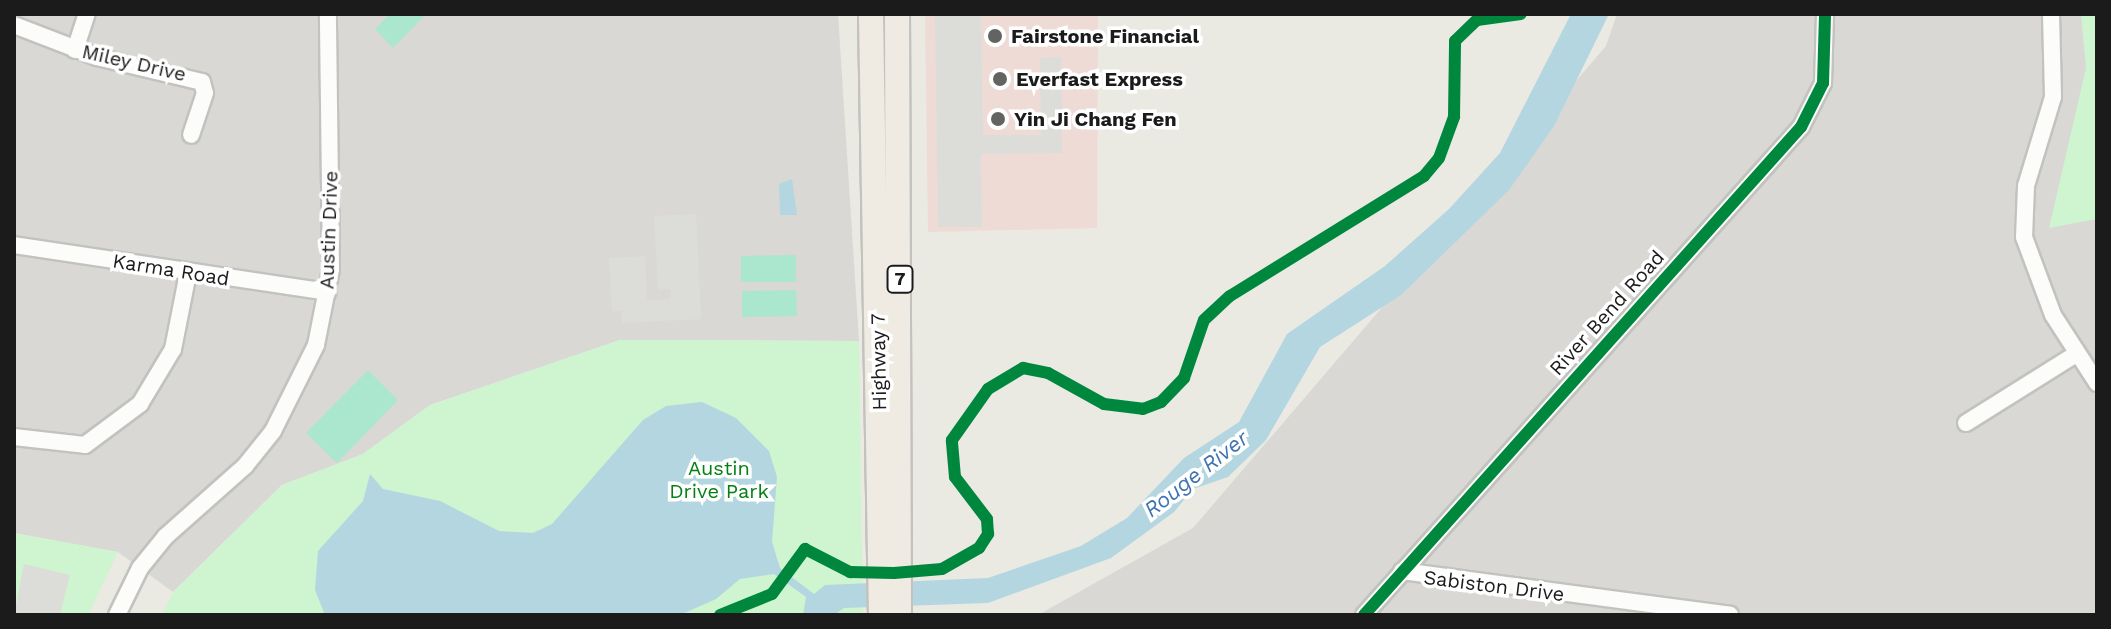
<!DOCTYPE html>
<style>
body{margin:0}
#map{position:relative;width:2111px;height:629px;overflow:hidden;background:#eae9e2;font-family:"Work Sans",sans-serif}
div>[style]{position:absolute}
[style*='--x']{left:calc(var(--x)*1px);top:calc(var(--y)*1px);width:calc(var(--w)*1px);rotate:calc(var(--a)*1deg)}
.residential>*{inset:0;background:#d9d8d4}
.commercial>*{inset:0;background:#eedbd6}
.park>*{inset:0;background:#cef5cf}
.pitch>*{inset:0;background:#aae7ce}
.parking>*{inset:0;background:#dcdcd9}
.water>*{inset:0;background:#b3d6e1}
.roads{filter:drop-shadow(2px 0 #c2c2bf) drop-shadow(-2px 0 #c2c2bf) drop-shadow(0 2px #c2c2bf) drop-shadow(0 -2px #c2c2bf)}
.street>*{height:16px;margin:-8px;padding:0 8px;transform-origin:8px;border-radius:8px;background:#fcfcfb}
.primary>*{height:24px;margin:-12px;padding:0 12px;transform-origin:12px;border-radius:12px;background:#f0ebe2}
.cycleway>*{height:12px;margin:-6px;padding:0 6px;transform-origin:6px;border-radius:6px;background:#00873e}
.dots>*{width:22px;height:22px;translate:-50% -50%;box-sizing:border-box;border:4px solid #fff;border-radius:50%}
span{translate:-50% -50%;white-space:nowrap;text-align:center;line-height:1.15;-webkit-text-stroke:7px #fff;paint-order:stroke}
.shield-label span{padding:2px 6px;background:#fff;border:2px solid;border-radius:6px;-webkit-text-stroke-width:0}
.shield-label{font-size:18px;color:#1b1b1b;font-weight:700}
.poi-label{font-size:20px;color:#1b1b1b;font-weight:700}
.left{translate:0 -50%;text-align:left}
.street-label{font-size:20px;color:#1b1b1b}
.park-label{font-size:20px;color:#038011}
.water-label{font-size:22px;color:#4175b1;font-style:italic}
.frame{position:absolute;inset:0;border:16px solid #1b1b1b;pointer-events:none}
</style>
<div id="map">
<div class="residential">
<i style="clip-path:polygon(14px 14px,838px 14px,859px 341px,620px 340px,430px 405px,363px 454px,282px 485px,173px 592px,118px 552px,14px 533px)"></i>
<i style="clip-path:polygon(1617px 14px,2097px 14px,2097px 615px,1038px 615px,1193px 528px,1606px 46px)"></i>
</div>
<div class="commercial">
<i style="clip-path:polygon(925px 14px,1098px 14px,1097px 228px,928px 232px)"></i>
</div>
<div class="park">
<i style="clip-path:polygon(2081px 14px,2097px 14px,2097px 219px,2049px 228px,2086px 68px)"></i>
<i style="clip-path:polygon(620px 340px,859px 341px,863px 615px,162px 615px,173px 592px,282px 485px,363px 454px,430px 405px)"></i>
<i style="clip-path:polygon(14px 533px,118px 552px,88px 615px,14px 615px)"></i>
</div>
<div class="pitch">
<i style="clip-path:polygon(390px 14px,426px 14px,393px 48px,375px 29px)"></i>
<i style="clip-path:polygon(796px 255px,796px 282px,741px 282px,741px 256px)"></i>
<i style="clip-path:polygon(796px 290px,797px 316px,742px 317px,742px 291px)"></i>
<i style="clip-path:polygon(368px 370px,398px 400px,337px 463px,306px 433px)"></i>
</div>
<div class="parking">
<i style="clip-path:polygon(935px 14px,981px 14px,983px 135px,1041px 135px,1040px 58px,1061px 57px,1062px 153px,981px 154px,982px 227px,938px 227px)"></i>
<i style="clip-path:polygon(696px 214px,701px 319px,622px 323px,621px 311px,612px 311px,609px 258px,645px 256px,647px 300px,671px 299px,670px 289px,658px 290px,654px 216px)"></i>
<i style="clip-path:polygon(24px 564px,70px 575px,60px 615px,14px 615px)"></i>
</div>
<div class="water">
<i style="clip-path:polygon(1571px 14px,1609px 14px,1554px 126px,1509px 190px,1401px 295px,1320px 347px,1266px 440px,1228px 477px,1193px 489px,1174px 512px,1111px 558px,988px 603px,844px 608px,834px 615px,803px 615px,806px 597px,774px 574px,740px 579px,716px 599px,680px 615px,325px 615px,315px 590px,318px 551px,363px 501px,370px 474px,383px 489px,440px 501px,499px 531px,533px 533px,552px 524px,643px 420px,666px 406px,702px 402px,736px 418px,769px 451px,777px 477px,772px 542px,780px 568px,814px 594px,825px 585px,988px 578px,1081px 546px,1127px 518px,1184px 458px,1239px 422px,1287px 334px,1385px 266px,1449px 209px,1500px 153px)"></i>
<i style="clip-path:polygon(792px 179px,797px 215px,780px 215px,779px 184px)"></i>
</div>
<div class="roads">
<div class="street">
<i style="--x:2051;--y:14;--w:83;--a:88.6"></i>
<i style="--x:2053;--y:97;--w:93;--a:106.9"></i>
<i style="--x:2026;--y:186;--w:51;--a:92.2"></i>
<i style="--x:2024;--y:237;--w:83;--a:69.6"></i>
<i style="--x:2053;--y:315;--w:81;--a:57.1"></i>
<i style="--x:14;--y:25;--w:89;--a:21.1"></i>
<i style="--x:97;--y:57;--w:108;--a:13.4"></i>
<i style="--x:202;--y:82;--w:11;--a:75"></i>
<i style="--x:205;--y:93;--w:44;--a:108.4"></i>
<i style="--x:75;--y:50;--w:38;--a:-72"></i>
<i style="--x:14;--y:245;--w:317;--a:8.5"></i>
<i style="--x:1966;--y:423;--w:130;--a:-32.1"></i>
<i style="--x:14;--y:437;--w:71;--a:6.4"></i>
<i style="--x:85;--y:445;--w:69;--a:-36.7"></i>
<i style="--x:140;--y:404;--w:64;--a:-59"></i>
<i style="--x:173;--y:349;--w:77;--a:-78.8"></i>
<i style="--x:1402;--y:571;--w:331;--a:7.6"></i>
<i style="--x:117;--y:615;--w:52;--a:-63.9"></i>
<i style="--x:140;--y:568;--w:40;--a:-51"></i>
<i style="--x:165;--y:537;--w:107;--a:-41.6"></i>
<i style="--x:245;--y:466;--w:45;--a:-51.3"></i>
<i style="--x:273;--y:431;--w:96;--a:-63.4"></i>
<i style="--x:316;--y:345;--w:77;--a:-78.8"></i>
<i style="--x:331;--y:269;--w:255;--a:-90.7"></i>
<i style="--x:1364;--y:615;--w:655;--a:-48.16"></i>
<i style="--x:1801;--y:127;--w:49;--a:-63.4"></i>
<i style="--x:1823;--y:83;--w:69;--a:-88.3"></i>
</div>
<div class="primary">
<i style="--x:871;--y:14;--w:601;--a:89.05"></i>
<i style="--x:897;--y:14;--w:601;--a:89.81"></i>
</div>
</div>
<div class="cycleway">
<i style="--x:720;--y:615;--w:56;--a:-22"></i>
<i style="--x:772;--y:594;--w:56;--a:-53.7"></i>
<i style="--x:805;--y:549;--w:51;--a:27.1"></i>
<i style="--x:850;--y:572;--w:44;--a:1.3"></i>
<i style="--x:894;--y:573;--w:48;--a:-4.8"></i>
<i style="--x:942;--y:569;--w:43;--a:-29.6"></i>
<i style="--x:979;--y:548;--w:17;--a:-57"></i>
<i style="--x:988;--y:534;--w:15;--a:-94"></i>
<i style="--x:987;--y:519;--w:53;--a:-127.3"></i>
<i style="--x:955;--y:477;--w:37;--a:-95"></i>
<i style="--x:952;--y:440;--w:62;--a:-54.8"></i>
<i style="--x:988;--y:389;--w:41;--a:-31"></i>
<i style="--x:1023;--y:368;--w:25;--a:11"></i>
<i style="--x:1048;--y:373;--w:64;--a:29"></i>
<i style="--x:1104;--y:404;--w:39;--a:7"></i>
<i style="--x:1143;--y:409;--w:19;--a:-21"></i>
<i style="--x:1161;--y:402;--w:33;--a:-46"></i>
<i style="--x:1184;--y:378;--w:61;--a:-71"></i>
<i style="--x:1204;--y:320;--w:35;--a:-43"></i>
<i style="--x:1230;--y:296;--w:228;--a:-31.7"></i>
<i style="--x:1424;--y:176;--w:23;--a:-50"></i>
<i style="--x:1439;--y:158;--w:44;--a:-69.9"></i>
<i style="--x:1454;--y:117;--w:76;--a:-89.2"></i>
<i style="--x:1455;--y:41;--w:30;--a:-44"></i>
<i style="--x:1477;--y:20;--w:44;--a:-7.8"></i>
<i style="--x:1364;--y:615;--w:655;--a:-48.16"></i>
<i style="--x:1801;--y:127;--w:49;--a:-63.4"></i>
<i style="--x:1823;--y:83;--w:69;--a:-88.3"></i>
</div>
<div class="dots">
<i style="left:995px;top:36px;background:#636361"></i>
<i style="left:1000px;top:79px;background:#636361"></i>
<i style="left:998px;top:119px;background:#636361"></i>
</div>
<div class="shield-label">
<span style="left:900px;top:279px">7</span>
</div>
<div class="poi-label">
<span class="left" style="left:1011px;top:36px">Fairstone Financial</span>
<span class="left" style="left:1016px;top:79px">Everfast Express</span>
<span class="left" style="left:1014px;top:119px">Yin Ji Chang Fen</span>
</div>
<div class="street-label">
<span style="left:134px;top:63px;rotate:13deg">Miley Drive</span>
<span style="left:329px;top:230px;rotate:-88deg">Austin Drive</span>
<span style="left:171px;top:270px;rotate:9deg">Karma Road</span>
<span style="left:1607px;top:313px;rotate:-48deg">River Bend Road</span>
<span style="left:879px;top:362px;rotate:-91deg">Highway 7</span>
<span style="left:1494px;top:586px;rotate:7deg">Sabiston Drive</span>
</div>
<div class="park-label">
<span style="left:719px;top:480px">Austin<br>Drive Park</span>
</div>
<div class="water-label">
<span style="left:1196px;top:474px;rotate:-38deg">Rouge River</span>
</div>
<div class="frame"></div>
</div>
